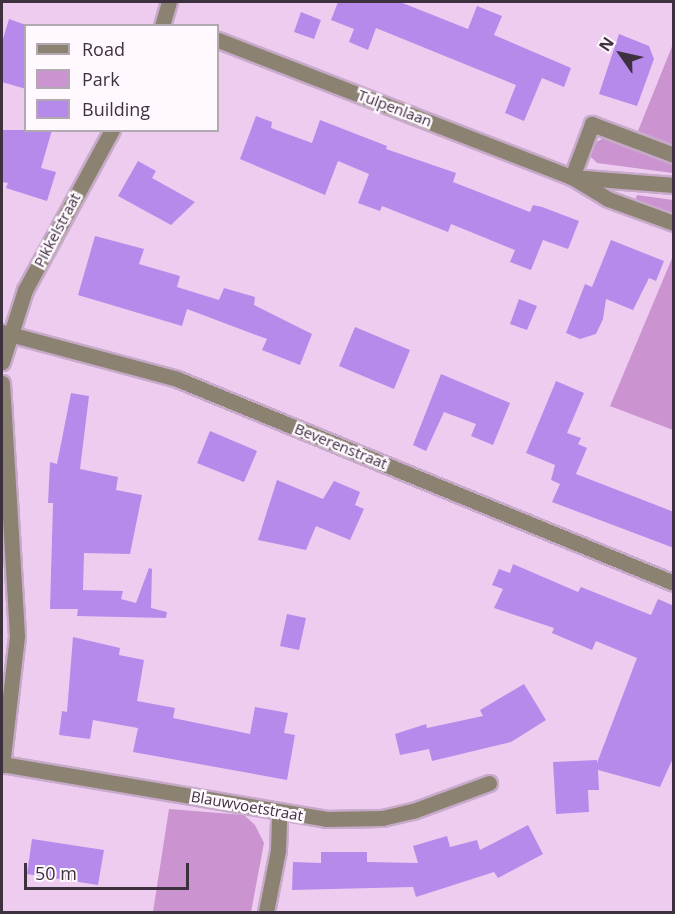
<!DOCTYPE html>
<style>
body{margin:0}
#map{position:relative;width:675px;height:914px;overflow:hidden;background:#eeccf0;font-family:"Open Sans",sans-serif}
div>[style]{position:absolute}
[style*='--x']{left:calc(var(--x)*1px);top:calc(var(--y)*1px);width:calc(var(--w)*1px);rotate:calc(var(--a)*1deg)}
.green>*{inset:0;background:#cb93cf}
.building>*{inset:0;background:#b68aea}
.roads{filter:drop-shadow(2px 0 #c7aac9) drop-shadow(-2px 0 #c7aac9) drop-shadow(0 2px #c7aac9) drop-shadow(0 -2px #c7aac9)}
.minor>*{height:15px;margin:-7.5px;padding:0 7.5px;transform-origin:7.5px;border-radius:7.5px;background:#8b8271}
span{translate:-50% -50%;white-space:nowrap;text-align:center;line-height:1.15;-webkit-text-stroke:5px #fff8ff;paint-order:stroke}
.street-label{font-size:15px;color:#3e313f}
.frame{position:absolute;inset:0;border:3px solid #3e313f;pointer-events:none}
.legend{position:absolute;left:24px;top:24px;width:195px;height:108px;box-sizing:border-box;background:#fff8ff;border:2px solid #b2a8b2;margin:0;padding:8px 10px;list-style:none;font-size:18px;color:#3e313f}
.legend li{display:flex;align-items:center;gap:12px;height:30px}
.legend b{width:30px;border:2px solid #b2a8b2}
.north{position:absolute;left:591px;top:24px;width:60px;height:60px;-webkit-text-stroke:4px #fff8ff;paint-order:stroke;rotate:304deg;font-size:16px;font-weight:700;line-height:24px;text-align:center;color:#3e313f}
.north::after{content:'';display:block;margin:auto;width:21px;height:27px;background:#3e313f;clip-path:polygon(50% 0,100% 100%,50% 72%,0 100%)}
.scale{position:absolute;left:24px;top:863px;width:165px;height:27px;box-sizing:border-box;border:3px solid #3e313f;border-top:0;padding-left:8px;font-size:18px;line-height:21px;white-space:nowrap;color:#3e313f;-webkit-text-stroke:4px #fff8ff;paint-order:stroke}
</style>
<div id="map">
<div class="green">
<i style="clip-path:polygon(673px 44px,673px 145px,638px 131px)"></i>
<i style="clip-path:polygon(604px 138px,673px 163px,673px 173px,597px 163px,590px 156px,590px 145px)"></i>
<i style="clip-path:polygon(637px 195px,673px 200px,673px 216px,635px 201px)"></i>
<i style="clip-path:polygon(673px 256px,674px 430px,673px 430px,610px 406px)"></i>
<i style="clip-path:polygon(169px 809px,244px 815px,255px 825px,264px 843px,251px 912px,153px 912px)"></i>
</div>
<div class="building">
<i style="clip-path:polygon(338px 2px,400px 2px,468px 29px,477px 6px,502px 16px,494px 35px,571px 68px,564px 87px,542px 78px,524px 121px,505px 113px,516px 85px,376px 28px,368px 50px,349px 42px,354px 29px,331px 20px)"></i>
<i style="clip-path:polygon(301px 12px,321px 20px,314px 39px,294px 32px)"></i>
<i style="clip-path:polygon(9px 19px,26px 25px,26px 89px,2px 82px,2px 42px)"></i>
<i style="clip-path:polygon(619px 34px,649px 46px,654px 59px,637px 106px,599px 94px)"></i>
<i style="clip-path:polygon(256px 116px,272px 122px,271px 128px,312px 143px,320px 120px,387px 146px,386px 149px,456px 173px,453px 182px,530px 212px,533px 205px,542px 207px,579px 221px,568px 249px,543px 240px,531px 270px,510px 262px,515px 250px,451px 224px,448px 232px,382px 206px,380px 211px,358px 203px,369px 174px,338px 161px,325px 195px,240px 159px)"></i>
<i style="clip-path:polygon(2px 130px,52px 130px,41px 168px,56px 172px,47px 201px,6px 188px,8px 183px,2px 182px)"></i>
<i style="clip-path:polygon(138px 161px,156px 171px,152px 178px,195px 202px,171px 225px,118px 196px)"></i>
<i style="clip-path:polygon(95px 236px,144px 249px,139px 264px,180px 276px,177px 287px,219px 300px,224px 288px,255px 297px,254px 305px,312px 334px,300px 365px,262px 350px,267px 339px,187px 309px,182px 326px,78px 295px)"></i>
<i style="clip-path:polygon(611px 240px,664px 261px,656px 281px,649px 278px,633px 310px,606px 299px,603px 319px,596px 334px,580px 339px,566px 333px,585px 284px,592px 287px)"></i>
<i style="clip-path:polygon(519px 299px,537px 306px,527px 330px,510px 324px)"></i>
<i style="clip-path:polygon(355px 327px,410px 350px,394px 389px,339px 366px)"></i>
<i style="clip-path:polygon(441px 374px,510px 403px,493px 445px,471px 436px,476px 424px,444px 412px,426px 451px,413px 445px)"></i>
<i style="clip-path:polygon(556px 381px,584px 393px,567px 433px,581px 438px,578px 444px,587px 448px,576px 474px,674px 512px,674px 548px,552px 502px,560px 484px,551px 480px,555px 465px,526px 453px)"></i>
<i style="clip-path:polygon(71px 393px,89px 396px,80px 469px,118px 477px,116px 490px,142px 495px,130px 554px,84px 553px,83px 590px,123px 591px,121px 599px,136px 603px,149px 568px,152px 569px,151px 608px,167px 612px,166px 618px,77px 616px,78px 609px,50px 609px,53px 503px,48px 503px,50px 462px,57px 464px)"></i>
<i style="clip-path:polygon(210px 431px,257px 451px,244px 482px,197px 463px)"></i>
<i style="clip-path:polygon(277px 480px,323px 499px,334px 481px,360px 492px,355px 505px,364px 509px,350px 540px,316px 526px,306px 550px,258px 540px)"></i>
<i style="clip-path:polygon(513px 564px,578px 592px,581px 587px,651px 615px,658px 599px,674px 606px,674px 756px,660px 787px,598px 770px,599px 790px,588px 790px,589px 812px,556px 814px,553px 762px,597px 760px,597px 763px,637px 658px,596px 641px,592px 650px,552px 633px,554px 628px,494px 608px,503px 589px,492px 585px,499px 569px,510px 573px)"></i>
<i style="clip-path:polygon(287px 614px,306px 618px,299px 650px,280px 646px)"></i>
<i style="clip-path:polygon(73px 637px,120px 648px,119px 655px,144px 660px,137px 701px,175px 708px,173px 718px,250px 734px,255px 707px,288px 713px,284px 733px,295px 735px,287px 780px,133px 752px,138px 728px,93px 720px,90px 739px,59px 735px,62px 711px,67px 712px)"></i>
<i style="clip-path:polygon(524px 684px,546px 720px,511px 742px,432px 761px,429px 749px,400px 755px,395px 734px,426px 724px,427px 728px,483px 716px,480px 710px)"></i>
<i style="clip-path:polygon(528px 825px,543px 854px,498px 878px,494px 872px,416px 897px,413px 887px,292px 890px,293px 862px,321px 863px,321px 852px,367px 852px,367px 862px,418px 863px,413px 846px,447px 836px,450px 847px,477px 840px,480px 850px)"></i>
<i style="clip-path:polygon(32px 839px,104px 850px,98px 885px,27px 874px)"></i>
</div>
<div class="roads">
<div class="minor">
<i style="--x:162;--y:26;--w:25;--a:-74"></i>
<i style="--x:218;--y:40;--w:380;--a:21.2"></i>
<i style="--x:572;--y:177;--w:102;--a:4.5"></i>
<i style="--x:674;--y:155;--w:88;--a:-159.3"></i>
<i style="--x:592;--y:124;--w:57;--a:110.7"></i>
<i style="--x:572;--y:177;--w:42;--a:31.4"></i>
<i style="--x:608;--y:199;--w:70;--a:20"></i>
<i style="--x:2;--y:332;--w:181;--a:15"></i>
<i style="--x:177;--y:379;--w:537;--a:22.32"></i>
<i style="--x:2;--y:362;--w:76;--a:-72.3"></i>
<i style="--x:25;--y:290;--w:182;--a:-61.5"></i>
<i style="--x:2;--y:383;--w:253;--a:86.6"></i>
<i style="--x:17;--y:636;--w:130;--a:96.6"></i>
<i style="--x:2;--y:764;--w:329;--a:9.6"></i>
<i style="--x:326;--y:819;--w:56;--a:-1"></i>
<i style="--x:382;--y:818;--w:32;--a:-13"></i>
<i style="--x:413;--y:811;--w:81;--a:-20.2"></i>
<i style="--x:266;--y:912;--w:63;--a:-79"></i>
<i style="--x:278;--y:850;--w:36;--a:-88"></i>
</div>
</div>
<div class="street-label">
<span style="left:395px;top:108px;rotate:21deg">Tulpenlaan</span>
<span style="left:57px;top:230px;rotate:-62deg">Pikkelstraat</span>
<span style="left:341px;top:446px;rotate:22deg">Beverenstraat</span>
<span style="left:247px;top:806px;rotate:10deg">Blauwvoetstraat</span>
</div>
<div class="frame"></div>
<ul class="legend">
<li><b style="height:8px;background:#8b8271"></b>Road</li>
<li><b style="height:16px;background:#cb93cf"></b>Park</li>
<li><b style="height:16px;background:#b68aea"></b>Building</li>
</ul>
<div class="north">N</div>
<div class="scale">50 m</div>
</div>
